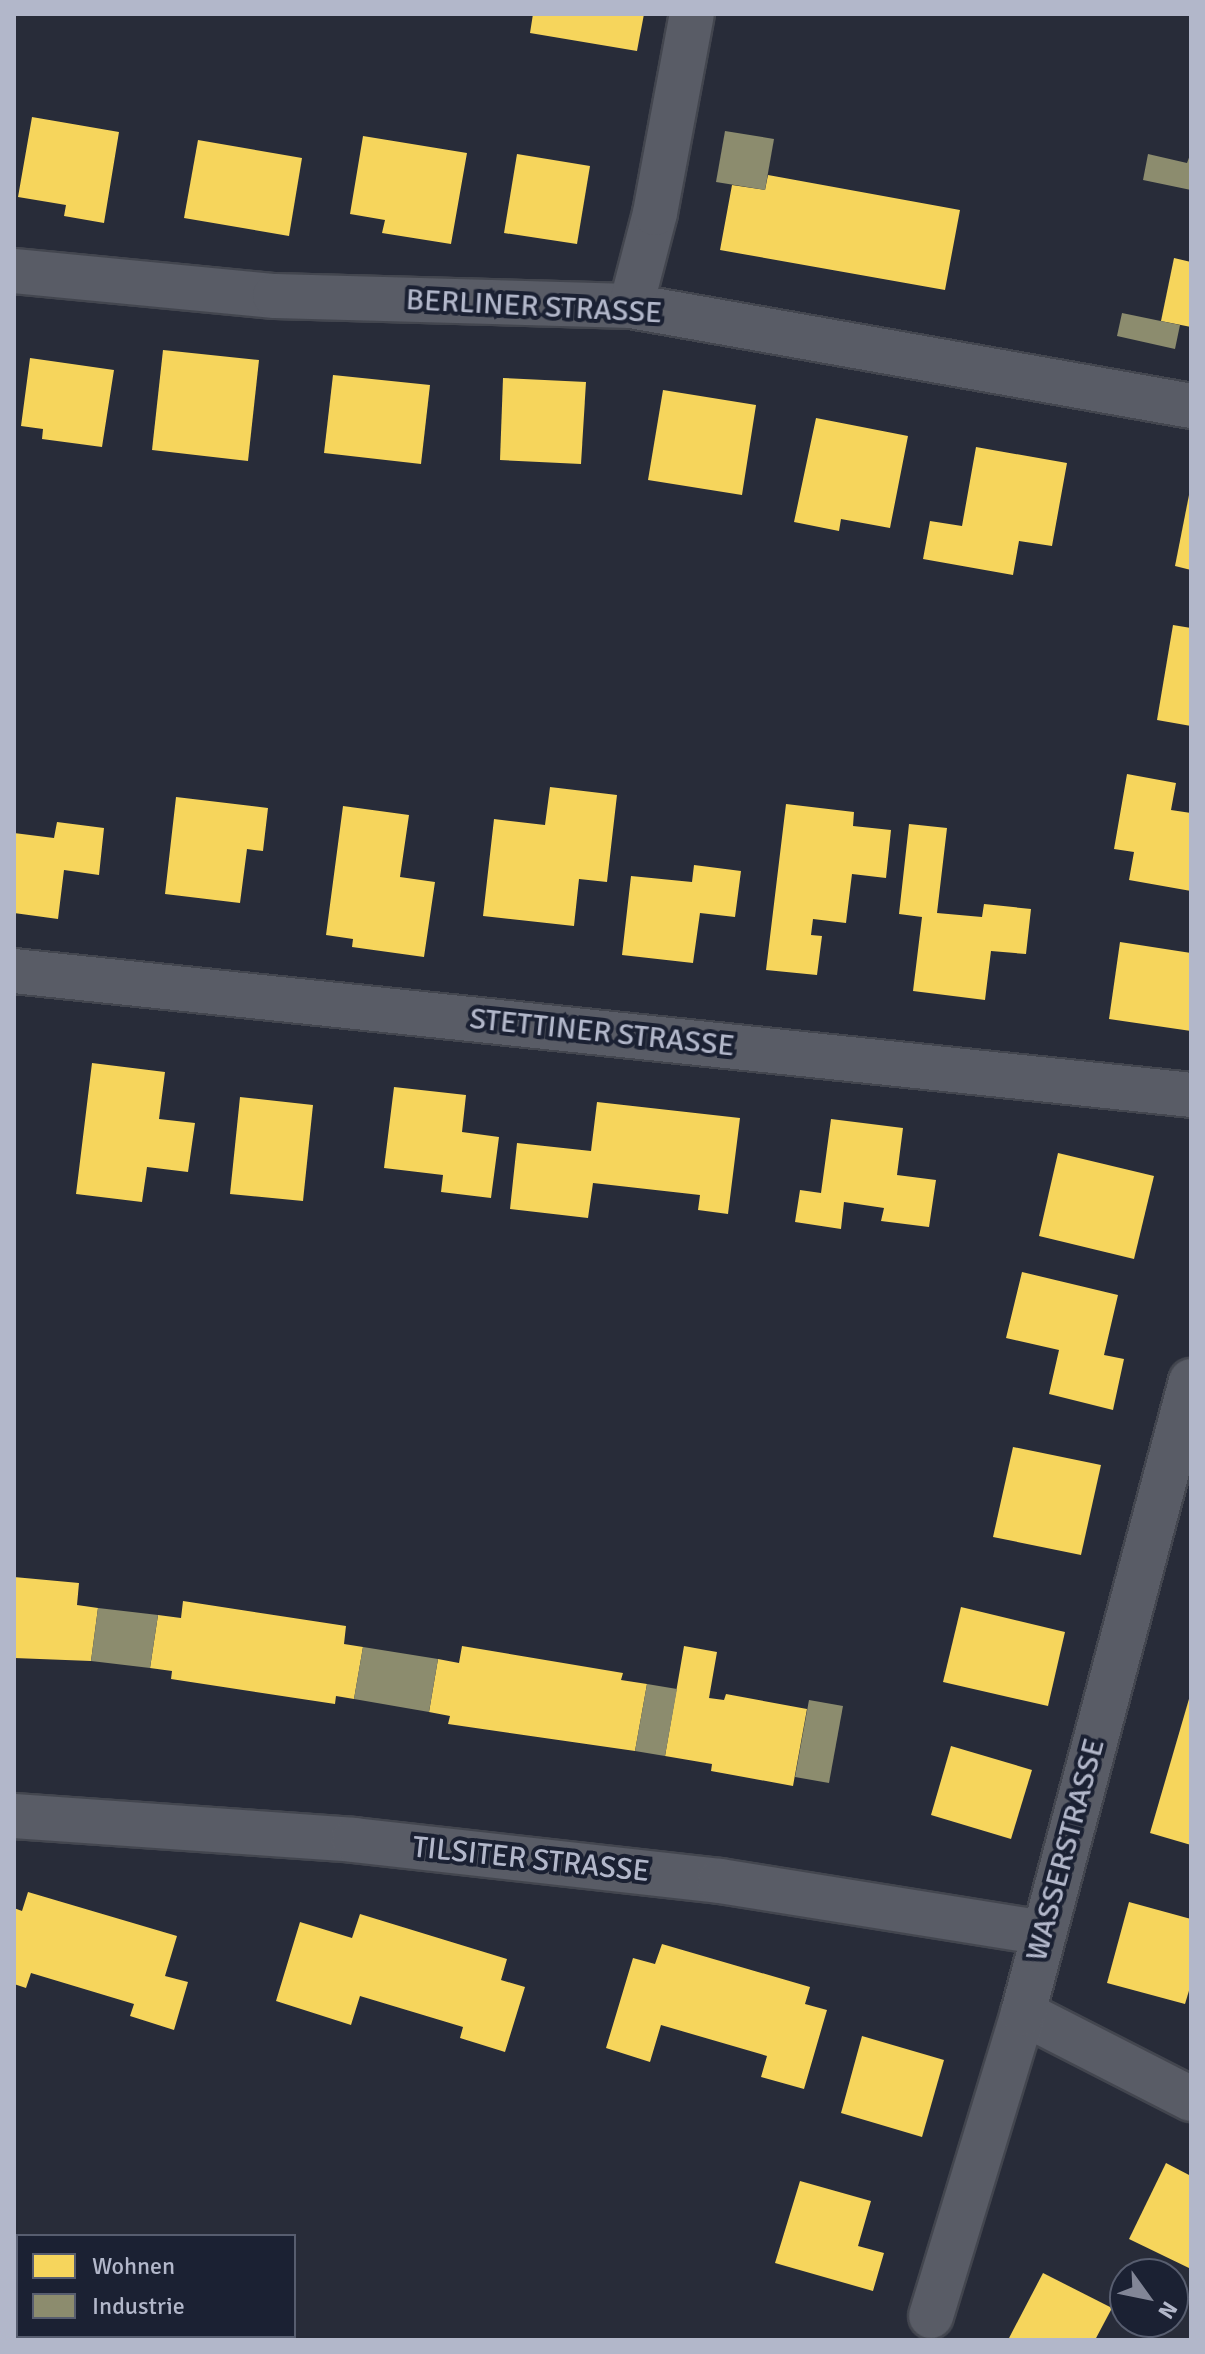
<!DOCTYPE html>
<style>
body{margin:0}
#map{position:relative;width:1205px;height:2354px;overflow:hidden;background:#282c39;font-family:Signika,sans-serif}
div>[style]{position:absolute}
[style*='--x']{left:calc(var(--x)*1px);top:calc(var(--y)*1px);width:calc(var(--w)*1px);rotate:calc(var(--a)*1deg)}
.homes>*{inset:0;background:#f6d55c}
.industry>*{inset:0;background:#8c8c6e}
.roads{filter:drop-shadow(2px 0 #43464f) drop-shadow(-2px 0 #43464f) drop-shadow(0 2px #43464f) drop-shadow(0 -2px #43464f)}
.street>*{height:44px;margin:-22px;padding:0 22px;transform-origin:22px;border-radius:22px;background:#595c66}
span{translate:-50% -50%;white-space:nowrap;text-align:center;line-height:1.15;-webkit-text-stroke:8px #1b2133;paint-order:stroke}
.street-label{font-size:30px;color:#b2b7ca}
.frame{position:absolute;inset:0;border:16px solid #b2b7ca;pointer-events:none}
.legend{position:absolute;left:16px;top:2234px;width:280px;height:104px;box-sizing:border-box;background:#1b2133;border:2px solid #575d6f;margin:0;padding:10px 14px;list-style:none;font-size:24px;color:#b2b7ca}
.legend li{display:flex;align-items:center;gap:16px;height:40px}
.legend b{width:40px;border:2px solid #575d6f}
.north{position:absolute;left:1109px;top:2258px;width:80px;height:80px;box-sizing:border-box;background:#1b2133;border:2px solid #575d6f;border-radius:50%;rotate:123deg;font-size:22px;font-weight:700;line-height:32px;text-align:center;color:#b2b7ca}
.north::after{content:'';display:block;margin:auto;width:28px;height:36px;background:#828697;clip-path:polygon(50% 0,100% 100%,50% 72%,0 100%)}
</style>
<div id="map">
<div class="homes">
<i style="clip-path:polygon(533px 14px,644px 14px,637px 51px,530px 33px)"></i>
<i style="clip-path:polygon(32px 117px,119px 132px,104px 223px,64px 216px,66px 205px,18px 197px)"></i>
<i style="clip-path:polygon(363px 136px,467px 153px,451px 244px,382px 233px,385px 220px,350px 214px)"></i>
<i style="clip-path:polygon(198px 140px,302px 158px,289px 236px,184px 218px)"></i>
<i style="clip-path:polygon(517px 154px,590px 166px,577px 244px,504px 233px)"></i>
<i style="clip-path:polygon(768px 175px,960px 210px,945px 290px,720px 250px,732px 185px,765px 190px)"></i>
<i style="clip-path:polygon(1174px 258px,1191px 262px,1191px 327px,1161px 321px)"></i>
<i style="clip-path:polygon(163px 350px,259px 360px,248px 461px,152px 450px)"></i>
<i style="clip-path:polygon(30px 358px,114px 370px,102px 447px,42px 439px,43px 429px,21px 426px)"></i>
<i style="clip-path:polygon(333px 375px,430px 385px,421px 464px,324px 453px)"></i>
<i style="clip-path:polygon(503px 378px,586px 382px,581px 464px,500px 460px)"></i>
<i style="clip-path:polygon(663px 390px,756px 405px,742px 495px,648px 480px)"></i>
<i style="clip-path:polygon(816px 418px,908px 436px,890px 528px,841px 519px,839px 531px,794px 522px)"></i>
<i style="clip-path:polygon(976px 447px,1067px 463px,1052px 546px,1019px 541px,1013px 575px,923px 559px,930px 521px,962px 526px)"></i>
<i style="clip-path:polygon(1190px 490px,1191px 490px,1191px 570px,1175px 566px)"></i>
<i style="clip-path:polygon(1173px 625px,1191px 628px,1191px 726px,1157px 720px)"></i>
<i style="clip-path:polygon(1127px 774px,1176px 783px,1171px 810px,1191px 813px,1191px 891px,1129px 880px,1134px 852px,1114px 849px)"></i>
<i style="clip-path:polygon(550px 787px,617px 795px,607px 882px,579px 879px,574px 926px,483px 916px,494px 819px,545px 825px)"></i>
<i style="clip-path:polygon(176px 797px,268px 808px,263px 851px,247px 849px,240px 903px,165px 894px)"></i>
<i style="clip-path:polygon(786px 804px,854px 812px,853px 826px,891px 830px,886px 878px,852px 874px,846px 923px,813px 919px,811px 935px,822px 936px,817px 975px,766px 970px)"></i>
<i style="clip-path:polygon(343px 806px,409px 815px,400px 877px,435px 882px,424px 957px,352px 947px,353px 939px,326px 935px)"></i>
<i style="clip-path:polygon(57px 822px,104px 828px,99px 875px,64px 870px,58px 919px,14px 913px,14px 833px,54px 838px)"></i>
<i style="clip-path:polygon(909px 824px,947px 828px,937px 913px,982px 917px,984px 904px,1031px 909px,1026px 954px,991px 951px,985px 1000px,913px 991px,922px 917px,899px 914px)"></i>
<i style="clip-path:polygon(694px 865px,741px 871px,735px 917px,700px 913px,693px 963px,622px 955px,631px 876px,692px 882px)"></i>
<i style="clip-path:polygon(1120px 942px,1191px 953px,1191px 1031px,1109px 1019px)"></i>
<i style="clip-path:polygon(92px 1063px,165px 1072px,159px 1119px,195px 1123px,188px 1172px,147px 1167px,142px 1202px,76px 1194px)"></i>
<i style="clip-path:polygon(394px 1087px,466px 1095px,462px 1132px,499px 1137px,491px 1198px,441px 1192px,443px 1175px,384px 1168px)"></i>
<i style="clip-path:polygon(240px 1097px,313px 1105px,303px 1201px,230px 1194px)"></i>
<i style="clip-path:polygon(597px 1102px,740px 1118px,728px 1214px,698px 1210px,700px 1195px,593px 1183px,588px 1218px,510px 1209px,517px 1143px,591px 1151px)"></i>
<i style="clip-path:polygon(831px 1119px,903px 1128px,897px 1175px,936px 1180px,929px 1227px,881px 1221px,884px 1208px,844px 1202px,841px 1229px,795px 1222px,800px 1190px,821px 1193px)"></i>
<i style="clip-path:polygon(1058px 1153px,1154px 1176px,1134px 1259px,1039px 1236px)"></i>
<i style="clip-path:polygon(1022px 1272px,1118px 1295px,1104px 1355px,1124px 1359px,1113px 1410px,1049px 1394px,1059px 1350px,1006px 1338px)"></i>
<i style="clip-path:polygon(1013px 1447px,1101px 1465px,1081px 1555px,993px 1537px)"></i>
<i style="clip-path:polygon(14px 1577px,79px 1583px,77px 1605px,98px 1608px,91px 1661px,14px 1658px)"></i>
<i style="clip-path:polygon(183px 1601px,346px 1626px,344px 1644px,363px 1647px,354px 1699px,336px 1696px,335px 1704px,171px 1679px,172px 1671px,150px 1668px,158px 1615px,181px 1618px)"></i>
<i style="clip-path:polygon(961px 1607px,1065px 1632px,1048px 1706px,943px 1682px)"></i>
<i style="clip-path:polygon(462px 1646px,623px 1673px,621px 1680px,647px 1684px,635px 1751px,448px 1724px,450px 1716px,429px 1712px,438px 1659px,459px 1663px)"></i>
<i style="clip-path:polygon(684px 1646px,717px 1652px,709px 1698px,724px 1700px,726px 1694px,807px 1709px,793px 1786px,711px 1771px,712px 1764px,665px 1756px)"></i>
<i style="clip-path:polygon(1191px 1692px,1191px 1845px,1150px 1833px)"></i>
<i style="clip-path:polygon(951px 1746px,1032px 1770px,1011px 1839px,931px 1815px)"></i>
<i style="clip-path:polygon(28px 1892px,177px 1936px,165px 1976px,188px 1982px,174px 2030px,130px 2016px,134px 2004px,31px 1973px,26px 1988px,14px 1984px,14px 1908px,22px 1911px)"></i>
<i style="clip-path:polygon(1129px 1902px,1191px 1919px,1191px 1984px,1185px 2004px,1107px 1983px)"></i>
<i style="clip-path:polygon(360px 1914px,507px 1959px,501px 1980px,525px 1987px,505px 2052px,460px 2038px,463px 2027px,360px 1996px,351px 2025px,276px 2001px,300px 1922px,352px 1938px)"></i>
<i style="clip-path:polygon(662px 1944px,810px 1987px,805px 2004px,827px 2010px,804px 2089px,761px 2077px,767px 2056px,661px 2025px,650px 2062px,606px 2048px,633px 1958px,655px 1964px)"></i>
<i style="clip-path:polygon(862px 2036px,944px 2060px,922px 2137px,841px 2113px)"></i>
<i style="clip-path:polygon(1166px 2163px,1191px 2176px,1191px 2269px,1129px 2239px)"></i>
<i style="clip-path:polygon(800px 2181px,871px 2201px,858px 2246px,884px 2253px,873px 2291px,775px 2263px)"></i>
<i style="clip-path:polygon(1043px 2273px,1112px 2308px,1095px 2340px,1008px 2340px)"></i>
</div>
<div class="industry">
<i style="clip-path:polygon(725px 131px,774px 139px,765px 190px,716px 182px)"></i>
<i style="clip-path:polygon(1191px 152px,1191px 190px,1143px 180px,1148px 154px,1187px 163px)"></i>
<i style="clip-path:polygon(1122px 313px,1180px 325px,1175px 349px,1117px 336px)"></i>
<i style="clip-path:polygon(98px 1608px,158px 1615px,150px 1668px,91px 1661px)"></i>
<i style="clip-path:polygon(363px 1647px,438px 1659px,429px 1712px,354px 1699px)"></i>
<i style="clip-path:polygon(647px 1684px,677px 1689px,665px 1756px,635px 1751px)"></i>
<i style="clip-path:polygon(809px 1700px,843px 1706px,829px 1783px,795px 1777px)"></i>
</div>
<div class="roads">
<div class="street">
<i style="--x:14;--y:271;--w:262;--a:5.5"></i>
<i style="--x:275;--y:296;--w:356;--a:1.6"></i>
<i style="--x:631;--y:306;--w:569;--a:10.12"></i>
<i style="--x:631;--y:306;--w:96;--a:-75.5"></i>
<i style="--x:655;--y:213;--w:202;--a:-79.5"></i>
<i style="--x:14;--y:971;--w:1184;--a:6.01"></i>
<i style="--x:14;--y:1816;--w:341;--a:4"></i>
<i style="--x:354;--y:1840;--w:368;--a:6.4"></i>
<i style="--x:720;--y:1881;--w:328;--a:9.1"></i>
<i style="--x:1023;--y:2013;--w:189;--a:27.1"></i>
<i style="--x:931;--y:2316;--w:317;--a:-73.1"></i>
<i style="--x:1023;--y:2013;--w:654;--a:-75.11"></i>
</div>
</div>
<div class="street-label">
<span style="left:534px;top:307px;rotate:3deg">BERLINER STRASSE</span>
<span style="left:602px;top:1033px;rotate:6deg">STETTINER STRASSE</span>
<span style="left:1066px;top:1850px;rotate:-75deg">WASSERSTRASSE</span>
<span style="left:531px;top:1860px;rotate:6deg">TILSITER STRASSE</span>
</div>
<div class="frame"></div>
<ul class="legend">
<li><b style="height:22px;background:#f6d55c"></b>Wohnen</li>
<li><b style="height:22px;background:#8c8c6e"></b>Industrie</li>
</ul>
<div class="north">N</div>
</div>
